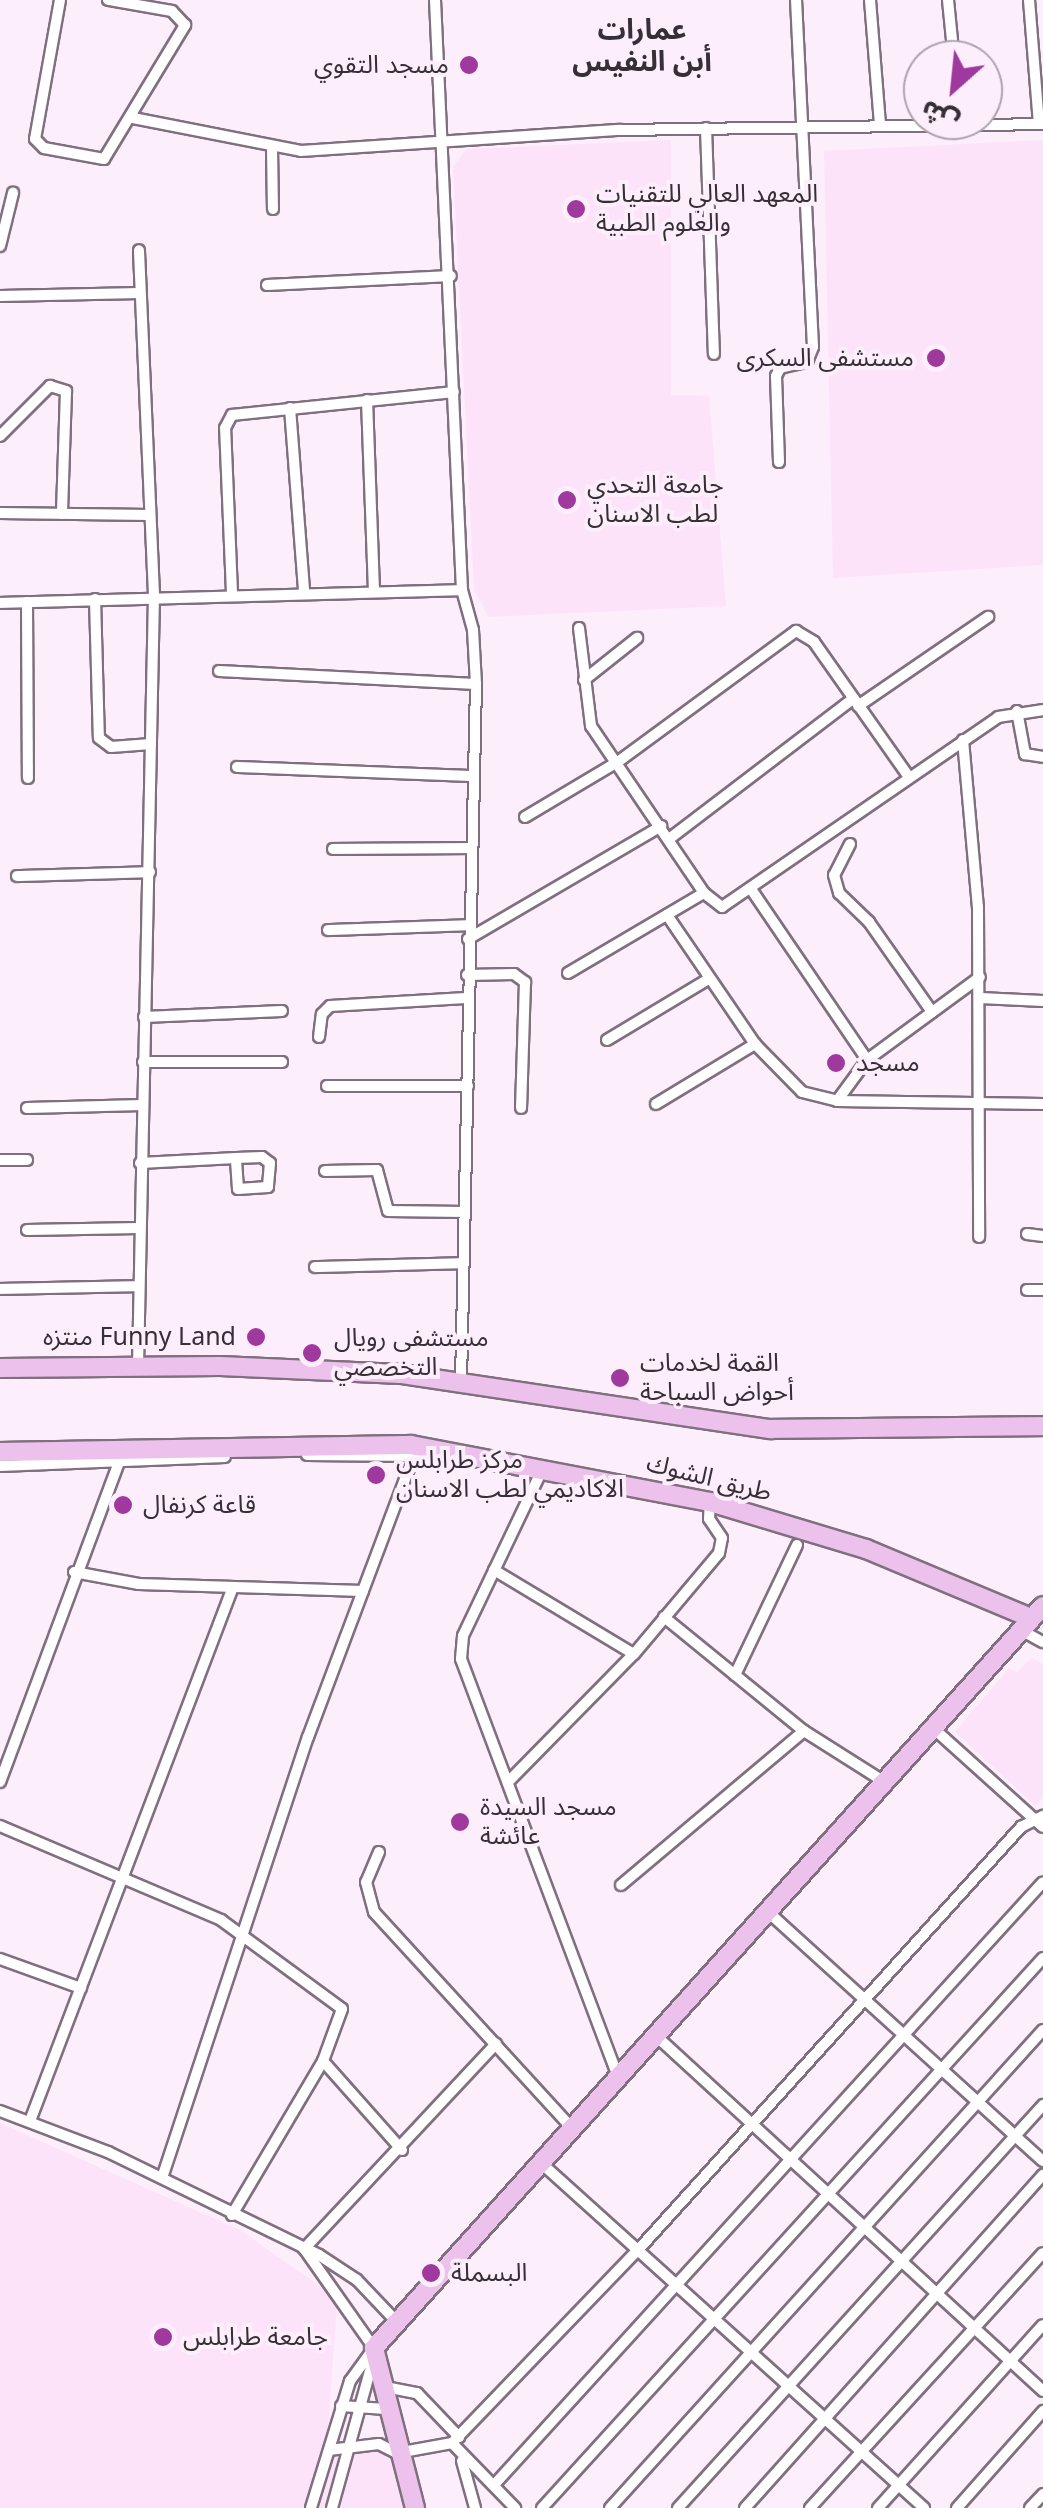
<!DOCTYPE html>
<meta charset="utf-8">
<style>
body{margin:0}
#map{position:relative;width:1043px;height:2508px;overflow:hidden;background:#fdeefc;font-family:Georgia,"Noto Sans Arabic",serif}
div>[style]{position:absolute}
[style*='--x']{left:calc(var(--x)*1px);top:calc(var(--y)*1px);width:calc(var(--w)*1px);rotate:calc(var(--a)*1deg)}
.built>*{inset:0;background:#fce3fa}
.roads{filter:drop-shadow(2px 0 #80707f) drop-shadow(-2px 0 #80707f) drop-shadow(0 2px #80707f) drop-shadow(0 -2px #80707f)}
.minor>*{height:10px;margin:-5px;padding:0 5px;transform-origin:5px;border-radius:5px;background:#fff}
.primary>*{height:18px;margin:-9px;padding:0 9px;transform-origin:9px;border-radius:9px;background:#ecc1eb}
.dots>*{width:28px;height:28px;translate:-50% -50%;box-sizing:border-box;border:5px solid #fdeefc;border-radius:50%}
span{translate:-50% -50%;white-space:nowrap;text-align:center;line-height:1.15;-webkit-text-stroke:8px #fdeefc;paint-order:stroke}
.poi-label{font-size:25px;color:#362f36}
.right{translate:-100% -50%;text-align:right}
.left{translate:0 -50%;text-align:left}
.street-label{font-size:25px;color:#362f36}
.neighbourhood-label{font-size:28px;color:#362f36;font-weight:700}
.north{position:absolute;left:903px;top:40px;width:100px;height:100px;box-sizing:border-box;background:#fdeefc;border:2px solid #ada2ad;border-radius:50%;rotate:207deg;font-size:28px;font-weight:700;line-height:40px;text-align:center;color:#362f36}
.north::after{content:'';display:block;margin:auto;width:35px;height:45px;background:#9f399e;clip-path:polygon(50% 0,100% 100%,50% 72%,0 100%)}
</style>
<div id="map">
<div class="built">
<i style="clip-path:polygon(671px 140px,671px 395px,709px 396px,726px 606px,489px 617px,474px 590px,453px 167px,466px 149px)"></i>
<i style="clip-path:polygon(1043px 140px,1043px 565px,833px 578px,824px 151px)"></i>
<i style="clip-path:polygon(1032px 1658px,1043px 1664px,1043px 1797px,1036px 1806px,955px 1732px,1009px 1668px,1016px 1673px)"></i>
<i style="clip-path:polygon(0 2123px,240px 2230px,321px 2287px,337px 2305px,326px 2454px,390px 2447px,415px 2508px,0 2508px)"></i>
</div>
<div class="roads">
<div class="minor">
<i style="--x:60;--y:0;--w:141;--a:100.2"></i>
<i style="--x:35;--y:139;--w:13;--a:45"></i>
<i style="--x:44;--y:148;--w:61;--a:10.4"></i>
<i style="--x:104;--y:159;--w:157;--a:-58.8"></i>
<i style="--x:185;--y:25;--w:19;--a:-133"></i>
<i style="--x:172;--y:11;--w:65;--a:-170.2"></i>
<i style="--x:435;--y:0;--w:591;--a:87.38"></i>
<i style="--x:462;--y:590;--w:41;--a:74.6"></i>
<i style="--x:473;--y:630;--w:54;--a:86.8"></i>
<i style="--x:476;--y:684;--w:697;--a:91.23"></i>
<i style="--x:870;--y:0;--w:124;--a:85.4"></i>
<i style="--x:948;--y:0;--w:60;--a:84.3"></i>
<i style="--x:1029;--y:0;--w:124;--a:85.4"></i>
<i style="--x:133;--y:118;--w:171;--a:11.1"></i>
<i style="--x:301;--y:151;--w:320;--a:-3.8"></i>
<i style="--x:620;--y:130;--w:423;--a:-0.8"></i>
<i style="--x:706;--y:128;--w:226;--a:88"></i>
<i style="--x:272;--y:148;--w:61;--a:89.1"></i>
<i style="--x:0;--y:246;--w:55;--a:-76.2"></i>
<i style="--x:267;--y:285;--w:184;--a:-2.8"></i>
<i style="--x:0;--y:296;--w:140;--a:-1.2"></i>
<i style="--x:367;--y:400;--w:189;--a:87.9"></i>
<i style="--x:290;--y:408;--w:185;--a:85.6"></i>
<i style="--x:0;--y:436;--w:71;--a:-45"></i>
<i style="--x:50;--y:386;--w:17;--a:17"></i>
<i style="--x:66;--y:391;--w:123;--a:91.9"></i>
<i style="--x:779;--y:462;--w:86;--a:-92"></i>
<i style="--x:776;--y:376;--w:9;--a:-63"></i>
<i style="--x:780;--y:368;--w:28;--a:-13"></i>
<i style="--x:807;--y:362;--w:16;--a:-68"></i>
<i style="--x:813;--y:347;--w:347;--a:-92.8"></i>
<i style="--x:0;--y:513;--w:149;--a:0.8"></i>
<i style="--x:232;--y:593;--w:165;--a:-92.4"></i>
<i style="--x:225;--y:428;--w:15;--a:-62"></i>
<i style="--x:232;--y:415;--w:223;--a:-5.9"></i>
<i style="--x:95;--y:599;--w:139;--a:88.4"></i>
<i style="--x:99;--y:738;--w:15;--a:37"></i>
<i style="--x:111;--y:747;--w:40;--a:-4.3"></i>
<i style="--x:27;--y:602;--w:176;--a:89.7"></i>
<i style="--x:0;--y:603;--w:462;--a:-1.6"></i>
<i style="--x:579;--y:628;--w:99;--a:83"></i>
<i style="--x:591;--y:726;--w:202;--a:55.9"></i>
<i style="--x:704;--y:893;--w:23;--a:38"></i>
<i style="--x:722;--y:907;--w:335;--a:-34.5"></i>
<i style="--x:998;--y:717;--w:46;--a:-8.8"></i>
<i style="--x:219;--y:671;--w:257;--a:2.9"></i>
<i style="--x:584;--y:680;--w:68;--a:-38.4"></i>
<i style="--x:858;--y:706;--w:158;--a:-34.4"></i>
<i style="--x:1017;--y:711;--w:44;--a:79.5"></i>
<i style="--x:1025;--y:754;--w:18;--a:9"></i>
<i style="--x:963;--y:740;--w:168;--a:84.9"></i>
<i style="--x:978;--y:907;--w:330;--a:89.8"></i>
<i style="--x:237;--y:767;--w:235;--a:2.2"></i>
<i style="--x:525;--y:817;--w:109;--a:-30.8"></i>
<i style="--x:619;--y:761;--w:220;--a:-36.3"></i>
<i style="--x:796;--y:631;--w:21;--a:31"></i>
<i style="--x:814;--y:642;--w:165;--a:54.9"></i>
<i style="--x:669;--y:839;--w:231;--a:-37.3"></i>
<i style="--x:850;--y:844;--w:35;--a:117"></i>
<i style="--x:834;--y:875;--w:19;--a:74"></i>
<i style="--x:839;--y:893;--w:42;--a:44"></i>
<i style="--x:869;--y:922;--w:110;--a:55"></i>
<i style="--x:333;--y:849;--w:137;--a:-0.4"></i>
<i style="--x:17;--y:876;--w:133;--a:-1.7"></i>
<i style="--x:751;--y:889;--w:207;--a:55.8"></i>
<i style="--x:667;--y:915;--w:156;--a:55.7"></i>
<i style="--x:755;--y:1044;--w:67;--a:45.6"></i>
<i style="--x:802;--y:1092;--w:36;--a:14"></i>
<i style="--x:837;--y:1101;--w:206;--a:0.8"></i>
<i style="--x:328;--y:930;--w:141;--a:-2"></i>
<i style="--x:468;--y:939;--w:224;--a:-30.3"></i>
<i style="--x:568;--y:973;--w:158;--a:-30.5"></i>
<i style="--x:467;--y:975;--w:47;--a:-1.2"></i>
<i style="--x:514;--y:974;--w:14;--a:36"></i>
<i style="--x:525;--y:982;--w:126;--a:91.8"></i>
<i style="--x:980;--y:998;--w:63;--a:2.7"></i>
<i style="--x:144;--y:1017;--w:138;--a:-2.5"></i>
<i style="--x:319;--y:1037;--w:23;--a:-83"></i>
<i style="--x:322;--y:1014;--w:11;--a:-45"></i>
<i style="--x:330;--y:1006;--w:136;--a:-3.4"></i>
<i style="--x:607;--y:1040;--w:117;--a:-31"></i>
<i style="--x:143;--y:1062;--w:139;--a:0"></i>
<i style="--x:327;--y:1086;--w:141;--a:0"></i>
<i style="--x:837;--y:1101;--w:51;--a:-53.8"></i>
<i style="--x:867;--y:1060;--w:140;--a:-36.3"></i>
<i style="--x:656;--y:1104;--w:116;--a:-31.2"></i>
<i style="--x:27;--y:1108;--w:115;--a:-1.5"></i>
<i style="--x:0;--y:1160;--w:27;--a:0"></i>
<i style="--x:140;--y:1163;--w:96;--a:-3"></i>
<i style="--x:236;--y:1158;--w:26;--a:-2"></i>
<i style="--x:262;--y:1157;--w:10;--a:37"></i>
<i style="--x:270;--y:1163;--w:24;--a:95"></i>
<i style="--x:268;--y:1187;--w:30;--a:176"></i>
<i style="--x:238;--y:1189;--w:31;--a:-94"></i>
<i style="--x:325;--y:1171;--w:52;--a:-1.1"></i>
<i style="--x:377;--y:1170;--w:42;--a:75"></i>
<i style="--x:388;--y:1211;--w:77;--a:0.7"></i>
<i style="--x:27;--y:1230;--w:112;--a:-1"></i>
<i style="--x:1027;--y:1234;--w:16;--a:7"></i>
<i style="--x:315;--y:1267;--w:148;--a:-1.5"></i>
<i style="--x:0;--y:1289;--w:139;--a:-1.2"></i>
<i style="--x:1027;--y:1290;--w:16;--a:0"></i>
<i style="--x:138;--y:1366;--w:771;--a:-88.81"></i>
<i style="--x:154;--y:595;--w:345;--a:-92.5"></i>
<i style="--x:307;--y:1455;--w:109;--a:0.5"></i>
<i style="--x:0;--y:1466;--w:225;--a:-2.3"></i>
<i style="--x:543;--y:1468;--w:186;--a:115.5"></i>
<i style="--x:463;--y:1636;--w:23;--a:95"></i>
<i style="--x:461;--y:1659;--w:443;--a:69.4"></i>
<i style="--x:494;--y:1570;--w:163;--a:31"></i>
<i style="--x:74;--y:1572;--w:66;--a:10.5"></i>
<i style="--x:139;--y:1584;--w:224;--a:1.8"></i>
<i style="--x:664;--y:1617;--w:181;--a:39.2"></i>
<i style="--x:804;--y:1731;--w:93;--a:32.3"></i>
<i style="--x:1021;--y:1630;--w:25;--a:29"></i>
<i style="--x:735;--y:1675;--w:144;--a:-64.5"></i>
<i style="--x:932;--y:1727;--w:149;--a:42"></i>
<i style="--x:0;--y:1782;--w:344;--a:-69.6"></i>
<i style="--x:508;--y:1782;--w:180;--a:-45.5"></i>
<i style="--x:634;--y:1654;--w:132;--a:-49.9"></i>
<i style="--x:719;--y:1553;--w:15;--a:-79"></i>
<i style="--x:722;--y:1538;--w:23;--a:-124"></i>
<i style="--x:709;--y:1519;--w:17;--a:-87"></i>
<i style="--x:0;--y:1826;--w:240;--a:23"></i>
<i style="--x:221;--y:1920;--w:150;--a:36.3"></i>
<i style="--x:342;--y:2009;--w:55;--a:110.1"></i>
<i style="--x:323;--y:2061;--w:179;--a:120.6"></i>
<i style="--x:379;--y:1852;--w:33;--a:113"></i>
<i style="--x:366;--y:1882;--w:31;--a:75"></i>
<i style="--x:374;--y:1912;--w:292;--a:47.5"></i>
<i style="--x:621;--y:1885;--w:239;--a:-40.1"></i>
<i style="--x:767;--y:1911;--w:372;--a:42.2"></i>
<i style="--x:0;--y:1959;--w:86;--a:19.7"></i>
<i style="--x:654;--y:2034;--w:528;--a:42.54"></i>
<i style="--x:323;--y:2061;--w:119;--a:48.4"></i>
<i style="--x:0;--y:2111;--w:116;--a:20.8"></i>
<i style="--x:108;--y:2152;--w:235;--a:26"></i>
<i style="--x:319;--y:2255;--w:45;--a:33.3"></i>
<i style="--x:357;--y:2280;--w:55;--a:46.5"></i>
<i style="--x:30;--y:2121;--w:571;--a:-69.19"></i>
<i style="--x:540;--y:2162;--w:517;--a:42.02"></i>
<i style="--x:162;--y:2178;--w:465;--a:-71.7"></i>
<i style="--x:308;--y:1737;--w:310;--a:-69.4"></i>
<i style="--x:304;--y:2249;--w:281;--a:-46.9"></i>
<i style="--x:305;--y:2250;--w:120;--a:54.9"></i>
<i style="--x:374;--y:2348;--w:41;--a:126"></i>
<i style="--x:350;--y:2381;--w:133;--a:107.1"></i>
<i style="--x:380;--y:2386;--w:38;--a:11"></i>
<i style="--x:417;--y:2393;--w:61;--a:46.3"></i>
<i style="--x:341;--y:2406;--w:45;--a:3.8"></i>
<i style="--x:452;--y:2443;--w:268;--a:-46.1"></i>
<i style="--x:638;--y:2250;--w:571;--a:-47.84"></i>
<i style="--x:1021;--y:1827;--w:25;--a:-27"></i>
<i style="--x:329;--y:2450;--w:50;--a:-6.8"></i>
<i style="--x:379;--y:2444;--w:20;--a:27"></i>
<i style="--x:397;--y:2453;--w:56;--a:-10.3"></i>
<i style="--x:452;--y:2443;--w:91;--a:45.9"></i>
<i style="--x:462;--y:2461;--w:49;--a:74.5"></i>
<i style="--x:494;--y:2485;--w:815;--a:-47.68"></i>
<i style="--x:332;--y:2508;--w:154;--a:-74.5"></i>
<i style="--x:542;--y:2508;--w:744;--a:-47.67"></i>
<i style="--x:610;--y:2508;--w:645;--a:-47.83"></i>
<i style="--x:678;--y:2508;--w:544;--a:-47.83"></i>
<i style="--x:745;--y:2508;--w:447;--a:-48.2"></i>
<i style="--x:810;--y:2508;--w:345;--a:-47.6"></i>
<i style="--x:878;--y:2508;--w:246;--a:-48"></i>
<i style="--x:957;--y:2508;--w:130;--a:-48.4"></i>
<i style="--x:1030;--y:2508;--w:19;--a:-47"></i>
</div>
<div class="primary">
<i style="--x:0;--y:1368;--w:220;--a:-0.5"></i>
<i style="--x:220;--y:1366;--w:181;--a:2.5"></i>
<i style="--x:401;--y:1374;--w:374;--a:8.5"></i>
<i style="--x:771;--y:1429;--w:272;--a:-0.6"></i>
<i style="--x:0;--y:1452;--w:411;--a:-1"></i>
<i style="--x:411;--y:1445;--w:304;--a:10.8"></i>
<i style="--x:710;--y:1502;--w:163;--a:16.8"></i>
<i style="--x:866;--y:1549;--w:179;--a:22.7"></i>
<i style="--x:415;--y:2508;--w:165;--a:-104.4"></i>
<i style="--x:374;--y:2348;--w:999;--a:-47.96"></i>
</div>
</div>
<div class="dots">
<i style="left:469px;top:65px;background:#9f399e"></i>
<i style="left:576px;top:209px;background:#9f399e"></i>
<i style="left:936px;top:358px;background:#9f399e"></i>
<i style="left:567px;top:500px;background:#9f399e"></i>
<i style="left:836px;top:1063px;background:#9f399e"></i>
<i style="left:256px;top:1337px;background:#9f399e"></i>
<i style="left:312px;top:1353px;background:#9f399e"></i>
<i style="left:620px;top:1378px;background:#9f399e"></i>
<i style="left:376px;top:1475px;background:#9f399e"></i>
<i style="left:123px;top:1505px;background:#9f399e"></i>
<i style="left:460px;top:1822px;background:#9f399e"></i>
<i style="left:431px;top:2273px;background:#9f399e"></i>
<i style="left:163px;top:2337px;background:#9f399e"></i>
</div>
<div class="poi-label">
<span class="right" style="left:449px;top:65px">مسجد التقوي</span>
<span class="left" style="left:596px;top:209px">المعهد العالي للتقنيات<br>والعلوم الطبية</span>
<span class="right" style="left:914px;top:358px">مستشفى السكرى</span>
<span class="left" style="left:587px;top:500px">جامعة التحدي<br>لطب الاسنان</span>
<span class="left" style="left:856px;top:1063px">مسجد</span>
<span class="right" style="left:236px;top:1337px">منتزه Funny Land</span>
<span class="left" style="left:334px;top:1353px">مستشفى رويال<br>التخصصي</span>
<span class="left" style="left:640px;top:1378px">القمة لخدمات<br>أحواض السباحة</span>
<span class="left" style="left:396px;top:1475px">مركز طرابلس<br>الاكاديمي لطب الاسنان</span>
<span class="left" style="left:143px;top:1505px">قاعة كرنفال</span>
<span class="left" style="left:480px;top:1822px">مسجد السيدة<br>عائشة</span>
<span class="left" style="left:451px;top:2273px">البسملة</span>
<span class="left" style="left:183px;top:2337px">جامعة طرابلس</span>
</div>
<div class="street-label">
<span style="left:709px;top:1478px;rotate:14deg">طريق الشوك</span>
</div>
<div class="neighbourhood-label">
<span style="left:642px;top:47px">عمارات<br>أبن النفيس</span>
</div>
<div class="north">ش</div>
</div>
